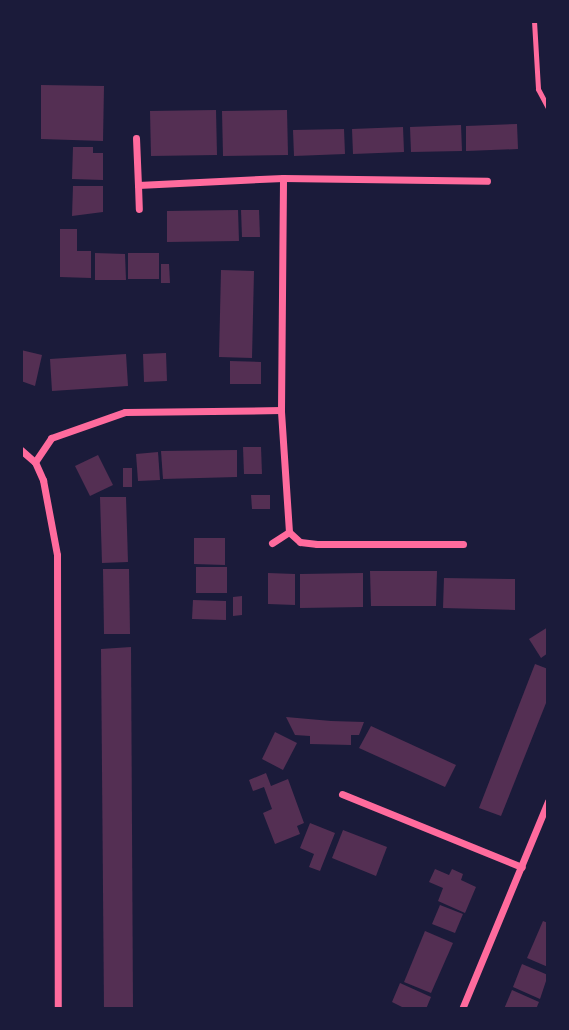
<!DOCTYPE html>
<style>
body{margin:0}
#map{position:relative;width:569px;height:1030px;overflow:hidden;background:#1b1b3a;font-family:"Golos Text",sans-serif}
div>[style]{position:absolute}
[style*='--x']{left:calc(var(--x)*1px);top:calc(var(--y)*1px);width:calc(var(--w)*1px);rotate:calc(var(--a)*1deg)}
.building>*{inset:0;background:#542f53}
.service>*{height:5px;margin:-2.5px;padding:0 2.5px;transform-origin:2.5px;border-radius:2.5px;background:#ff6b9d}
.minor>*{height:7px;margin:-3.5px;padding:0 3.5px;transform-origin:3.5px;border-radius:3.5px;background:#ff6b9d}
span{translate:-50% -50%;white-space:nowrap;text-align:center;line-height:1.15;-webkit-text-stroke:5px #1b1b3a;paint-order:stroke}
.frame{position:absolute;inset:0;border:23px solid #1b1b3a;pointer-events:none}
</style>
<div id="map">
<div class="building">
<i style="clip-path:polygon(41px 85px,104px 86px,103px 141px,41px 139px)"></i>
<i style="clip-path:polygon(216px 110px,217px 155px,151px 156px,150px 111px)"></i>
<i style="clip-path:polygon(287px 110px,288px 155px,223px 156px,222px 111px)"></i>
<i style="clip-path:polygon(517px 124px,518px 149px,466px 151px,466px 126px)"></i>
<i style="clip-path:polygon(461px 125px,462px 151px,411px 152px,410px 127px)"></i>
<i style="clip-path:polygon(403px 127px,404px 152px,353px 154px,352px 129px)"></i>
<i style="clip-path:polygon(344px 129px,345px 154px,294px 156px,293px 130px)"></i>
<i style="clip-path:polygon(73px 147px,93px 147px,93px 153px,103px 153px,103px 180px,72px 179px)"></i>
<i style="clip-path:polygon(73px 186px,103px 186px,103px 212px,72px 216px)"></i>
<i style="clip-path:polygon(238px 210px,239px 241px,167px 242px,167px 211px)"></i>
<i style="clip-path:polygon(241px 210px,259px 210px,260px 237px,242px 237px)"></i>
<i style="clip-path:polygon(60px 229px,77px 229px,77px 251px,91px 251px,91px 278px,60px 277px)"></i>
<i style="clip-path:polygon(95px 253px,125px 254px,126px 280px,95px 280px)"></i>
<i style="clip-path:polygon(128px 253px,159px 253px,159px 279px,128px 279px)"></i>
<i style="clip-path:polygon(161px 264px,169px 264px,170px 283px,161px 283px)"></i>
<i style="clip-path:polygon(221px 270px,254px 271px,252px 358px,219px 357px)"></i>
<i style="clip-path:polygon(21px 350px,42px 355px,35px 386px,21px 381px)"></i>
<i style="clip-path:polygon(166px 353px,167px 381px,144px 382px,143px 354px)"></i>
<i style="clip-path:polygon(126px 354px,128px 386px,52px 391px,50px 359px)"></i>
<i style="clip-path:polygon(230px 361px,261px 362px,261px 384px,230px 384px)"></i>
<i style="clip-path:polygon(243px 447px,261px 447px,262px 474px,244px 474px)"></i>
<i style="clip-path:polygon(237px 450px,237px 477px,163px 479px,161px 451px)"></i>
<i style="clip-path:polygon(158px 452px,160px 480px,138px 481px,136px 454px)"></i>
<i style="clip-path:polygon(98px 455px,113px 485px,90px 496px,75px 466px)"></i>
<i style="clip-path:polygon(123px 468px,132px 468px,132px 487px,123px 487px)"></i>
<i style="clip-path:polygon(251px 495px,270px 495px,270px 509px,252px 509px)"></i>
<i style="clip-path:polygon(100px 497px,126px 497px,128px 562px,102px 563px)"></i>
<i style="clip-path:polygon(194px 538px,225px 538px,225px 565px,194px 564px)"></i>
<i style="clip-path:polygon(196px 567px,227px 567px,227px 593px,196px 593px)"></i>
<i style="clip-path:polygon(103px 569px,129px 569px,130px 634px,104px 634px)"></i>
<i style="clip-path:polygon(370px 571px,437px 571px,436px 606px,371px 606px)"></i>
<i style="clip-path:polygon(268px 573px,295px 574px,295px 605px,268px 604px)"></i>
<i style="clip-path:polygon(363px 573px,363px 607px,300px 608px,300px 574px)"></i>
<i style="clip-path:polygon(444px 578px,515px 579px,515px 610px,443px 608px)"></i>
<i style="clip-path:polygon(242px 596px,242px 615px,233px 616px,233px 597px)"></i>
<i style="clip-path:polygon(193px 600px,226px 601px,226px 620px,192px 619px)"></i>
<i style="clip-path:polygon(548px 627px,548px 653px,541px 658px,529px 639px)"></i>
<i style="clip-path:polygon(131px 647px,133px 1009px,104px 1009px,101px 649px)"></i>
<i style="clip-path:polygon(535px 664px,548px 669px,548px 698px,501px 816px,479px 808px)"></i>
<i style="clip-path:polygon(286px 717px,331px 721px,364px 722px,359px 735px,351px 735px,351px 745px,310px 744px,310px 736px,295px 735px)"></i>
<i style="clip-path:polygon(371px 726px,456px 765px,445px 787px,359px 748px)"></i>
<i style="clip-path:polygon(275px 732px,297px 743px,283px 770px,262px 759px)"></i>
<i style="clip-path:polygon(266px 773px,271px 786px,288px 779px,304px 823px,297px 826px,300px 834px,275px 844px,263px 813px,272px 809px,264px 787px,253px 791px,249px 780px)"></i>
<i style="clip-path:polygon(310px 823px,335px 833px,320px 871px,309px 867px,314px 854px,300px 848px)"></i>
<i style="clip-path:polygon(343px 830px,387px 847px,376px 876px,332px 858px)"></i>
<i style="clip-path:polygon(435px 869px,449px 875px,452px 869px,463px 874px,461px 880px,476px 887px,465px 913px,438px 901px,443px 888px,429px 882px)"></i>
<i style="clip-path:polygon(440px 905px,463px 914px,455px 933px,432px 924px)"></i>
<i style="clip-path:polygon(543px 921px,548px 923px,548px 967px,527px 958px)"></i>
<i style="clip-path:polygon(425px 931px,453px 943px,431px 993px,404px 982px)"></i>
<i style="clip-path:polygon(522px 964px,548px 975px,540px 999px,513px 987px)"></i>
<i style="clip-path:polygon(400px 983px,431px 997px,426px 1009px,406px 1009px,392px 1002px)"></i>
<i style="clip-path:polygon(512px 990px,539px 1002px,536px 1009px,504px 1009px)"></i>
</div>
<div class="service">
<i style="--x:534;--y:21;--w:68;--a:86.6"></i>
<i style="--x:538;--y:89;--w:21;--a:62"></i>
</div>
<div class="minor">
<i style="--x:136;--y:138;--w:47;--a:87.6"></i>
<i style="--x:138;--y:185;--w:145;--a:-2.8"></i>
<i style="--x:138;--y:185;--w:24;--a:88"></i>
<i style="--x:21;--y:450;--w:18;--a:41"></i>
<i style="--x:35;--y:462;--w:20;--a:66"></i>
<i style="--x:43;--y:480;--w:76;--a:79.4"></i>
<i style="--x:57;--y:555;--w:454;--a:89.9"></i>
<i style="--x:35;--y:462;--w:29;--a:-56"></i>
<i style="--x:51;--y:438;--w:78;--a:-19.4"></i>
<i style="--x:125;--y:412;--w:156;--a:-0.7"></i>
<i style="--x:272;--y:543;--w:20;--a:-33"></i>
<i style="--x:463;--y:544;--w:146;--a:180"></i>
<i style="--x:317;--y:544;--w:17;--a:-173"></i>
<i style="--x:300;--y:542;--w:15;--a:-138"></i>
<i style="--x:289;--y:532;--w:122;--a:-93.8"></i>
<i style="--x:281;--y:410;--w:232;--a:-89.5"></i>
<i style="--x:283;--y:178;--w:204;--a:0.8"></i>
<i style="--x:342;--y:794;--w:194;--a:22.1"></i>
<i style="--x:462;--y:1009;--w:225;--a:-67.5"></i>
</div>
<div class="frame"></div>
</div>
